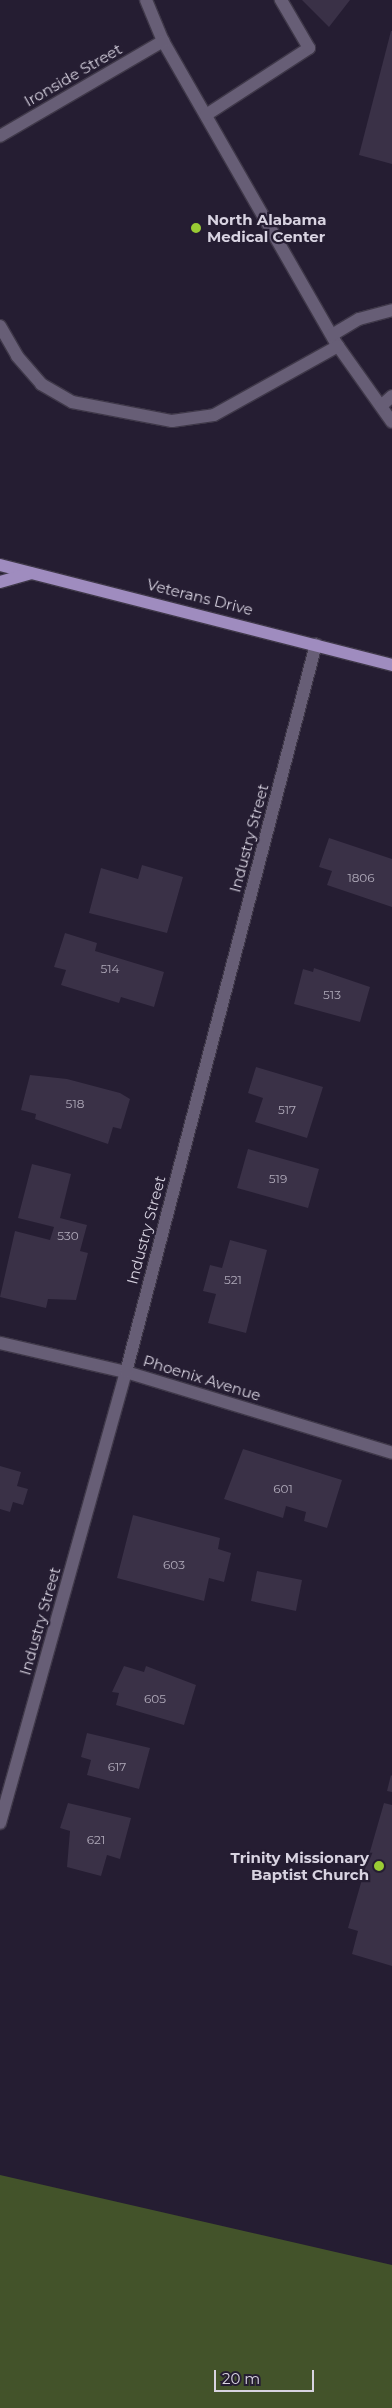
<!DOCTYPE html>
<style>
body{margin:0}
#map{position:relative;width:392px;height:2408px;overflow:hidden;background:#251d32;font-family:Montserrat,sans-serif}
div>[style]{position:absolute}
[style*='--x']{left:calc(var(--x)*1px);top:calc(var(--y)*1px);width:calc(var(--w)*1px);rotate:calc(var(--a)*1deg)}
.forest>*{inset:0;background:#43532a}
.building>*{inset:0;background:#3a3147}
.roads{filter:drop-shadow(1px 0 #3f3849) drop-shadow(-1px 0 #3f3849) drop-shadow(0 1px #3f3849) drop-shadow(0 -1px #3f3849)}
.service>*{height:12px;margin:-6px;padding:0 6px;transform-origin:6px;border-radius:6px;background:#675e76}
.minor>*{height:12px;margin:-6px;padding:0 6px;transform-origin:6px;border-radius:6px;background:#675e76}
.primary>*{height:12px;margin:-6px;padding:0 6px;transform-origin:6px;border-radius:6px;background:#9f8cbf}
.dots>*{width:14px;height:14px;translate:-50% -50%;box-sizing:border-box;border:2px solid #251d32;border-radius:50%}
span{translate:-50% -50%;white-space:nowrap;text-align:center;line-height:1.15;-webkit-text-stroke:4.5px #251d32;paint-order:stroke}
.number-label{font-size:12px;color:#b0aaba}
.number-label span{-webkit-text-stroke-width:0}
.street-label{font-size:15px;color:#d8d3e1}
.poi-label{font-size:15px;color:#d8d3e1;font-weight:700}
.left{translate:0 -50%;text-align:left}
.right{translate:-100% -50%;text-align:right}
.scale{position:absolute;left:214px;top:2370px;width:100px;height:22px;box-sizing:border-box;border:2px solid #d8d3e1;border-top:0;padding-left:6px;font-size:15px;line-height:18px;white-space:nowrap;color:#d8d3e1;-webkit-text-stroke:4px #251d32;paint-order:stroke}
</style>
<div id="map">
<div class="forest">
<i style="clip-path:polygon(0 2175px,392px 2265px,392px 2408px,0 2408px)"></i>
</div>
<div class="building">
<i style="clip-path:polygon(302px 0,350px 0,329px 27px)"></i>
<i style="clip-path:polygon(391px 31px,392px 31px,392px 164px,359px 155px)"></i>
<i style="clip-path:polygon(329px 838px,392px 859px,392px 907px,327px 885px,332px 871px,319px 867px)"></i>
<i style="clip-path:polygon(142px 865px,183px 877px,167px 933px,89px 913px,101px 868px,138px 879px)"></i>
<i style="clip-path:polygon(65px 933px,97px 943px,95px 951px,164px 972px,154px 1007px,121px 997px,119px 1003px,61px 985px,66px 970px,54px 967px)"></i>
<i style="clip-path:polygon(314px 968px,370px 987px,360px 1022px,294px 1004px,303px 969px,313px 972px)"></i>
<i style="clip-path:polygon(256px 1067px,323px 1087px,307px 1138px,255px 1122px,263px 1098px,248px 1093px)"></i>
<i style="clip-path:polygon(30px 1075px,67px 1079px,120px 1093px,130px 1099px,121px 1129px,113px 1127px,108px 1144px,35px 1119px,36px 1114px,21px 1110px)"></i>
<i style="clip-path:polygon(248px 1149px,319px 1169px,308px 1208px,237px 1188px)"></i>
<i style="clip-path:polygon(32px 1164px,71px 1174px,60px 1218px,87px 1225px,80px 1251px,88px 1253px,76px 1300px,48px 1299px,46px 1308px,0 1297px,15px 1231px,50px 1240px,54px 1227px,18px 1218px)"></i>
<i style="clip-path:polygon(230px 1240px,267px 1250px,246px 1333px,208px 1323px,216px 1294px,203px 1291px,210px 1265px,222px 1268px)"></i>
<i style="clip-path:polygon(243px 1449px,342px 1480px,327px 1528px,304px 1521px,306px 1512px,286px 1506px,283px 1518px,224px 1499px)"></i>
<i style="clip-path:polygon(0 1466px,21px 1472px,17px 1486px,28px 1489px,23px 1505px,13px 1502px,10px 1512px,0 1509px)"></i>
<i style="clip-path:polygon(133px 1515px,220px 1538px,218px 1549px,231px 1553px,224px 1582px,209px 1578px,204px 1601px,117px 1578px)"></i>
<i style="clip-path:polygon(257px 1571px,302px 1580px,296px 1611px,251px 1601px)"></i>
<i style="clip-path:polygon(124px 1666px,144px 1672px,146px 1666px,196px 1685px,184px 1725px,116px 1705px,119px 1693px,112px 1692px)"></i>
<i style="clip-path:polygon(87px 1733px,150px 1748px,139px 1789px,87px 1775px,91px 1760px,81px 1757px)"></i>
<i style="clip-path:polygon(391px 1775px,392px 1776px,392px 1792px,387px 1791px)"></i>
<i style="clip-path:polygon(68px 1803px,131px 1818px,120px 1859px,107px 1855px,101px 1876px,67px 1867px,70px 1831px,60px 1828px)"></i>
<i style="clip-path:polygon(384px 1803px,392px 1805px,392px 1966px,352px 1954px,358px 1931px,348px 1928px)"></i>
</div>
<div class="roads">
<div class="service">
<i style="--x:146;--y:0;--w:44;--a:67.5"></i>
<i style="--x:163;--y:41;--w:352;--a:60.2"></i>
<i style="--x:338;--y:346;--w:93;--a:54.6"></i>
<i style="--x:206;--y:115;--w:123;--a:-33"></i>
<i style="--x:309;--y:48;--w:56;--a:-120.3"></i>
<i style="--x:0;--y:326;--w:34;--a:60"></i>
<i style="--x:17;--y:356;--w:37;--a:49"></i>
<i style="--x:41;--y:384;--w:36;--a:30"></i>
<i style="--x:72;--y:402;--w:102;--a:10.8"></i>
<i style="--x:172;--y:421;--w:42;--a:-8.1"></i>
<i style="--x:214;--y:415;--w:142;--a:-29.1"></i>
<i style="--x:332;--y:335;--w:31;--a:-31"></i>
<i style="--x:359;--y:319;--w:34;--a:-15"></i>
<i style="--x:381;--y:406;--w:15;--a:-42"></i>
</div>
<div class="minor">
<i style="--x:0;--y:136;--w:189;--a:-30.2"></i>
<i style="--x:0;--y:1343;--w:129;--a:13"></i>
<i style="--x:126;--y:1372;--w:278;--a:16.9"></i>
<i style="--x:0;--y:1823;--w:468;--a:-74.4"></i>
<i style="--x:126;--y:1372;--w:752;--a:-75.37"></i>
</div>
<div class="primary">
<i style="--x:0;--y:565;--w:405;--a:14.3"></i>
<i style="--x:0;--y:582;--w:32;--a:-16"></i>
</div>
</div>
<div class="dots">
<i style="left:196px;top:228px;background:#9acb34"></i>
<i style="left:379px;top:1866px;background:#9acb34"></i>
</div>
<div class="number-label">
<span style="left:361px;top:878px">1806</span>
<span style="left:110px;top:969px">514</span>
<span style="left:332px;top:995px">513</span>
<span style="left:75px;top:1104px">518</span>
<span style="left:287px;top:1110px">517</span>
<span style="left:278px;top:1179px">519</span>
<span style="left:68px;top:1236px">530</span>
<span style="left:233px;top:1280px">521</span>
<span style="left:283px;top:1489px">601</span>
<span style="left:174px;top:1565px">603</span>
<span style="left:155px;top:1699px">605</span>
<span style="left:117px;top:1767px">617</span>
<span style="left:96px;top:1840px">621</span>
</div>
<div class="street-label">
<span style="left:73px;top:75px;rotate:-30deg">Ironside Street</span>
<span style="left:200px;top:597px;rotate:14deg">Veterans Drive</span>
<span style="left:249px;top:838px;rotate:-75deg">Industry Street</span>
<span style="left:146px;top:1230px;rotate:-75deg">Industry Street</span>
<span style="left:202px;top:1378px;rotate:17deg">Phoenix Avenue</span>
<span style="left:40px;top:1621px;rotate:-74deg">Industry Street</span>
</div>
<div class="poi-label">
<span class="left" style="left:207px;top:228px">North Alabama<br>Medical Center</span>
<span class="right" style="left:369px;top:1866px">Trinity Missionary<br>Baptist Church</span>
</div>
<div class="scale">20 m</div>
</div>
